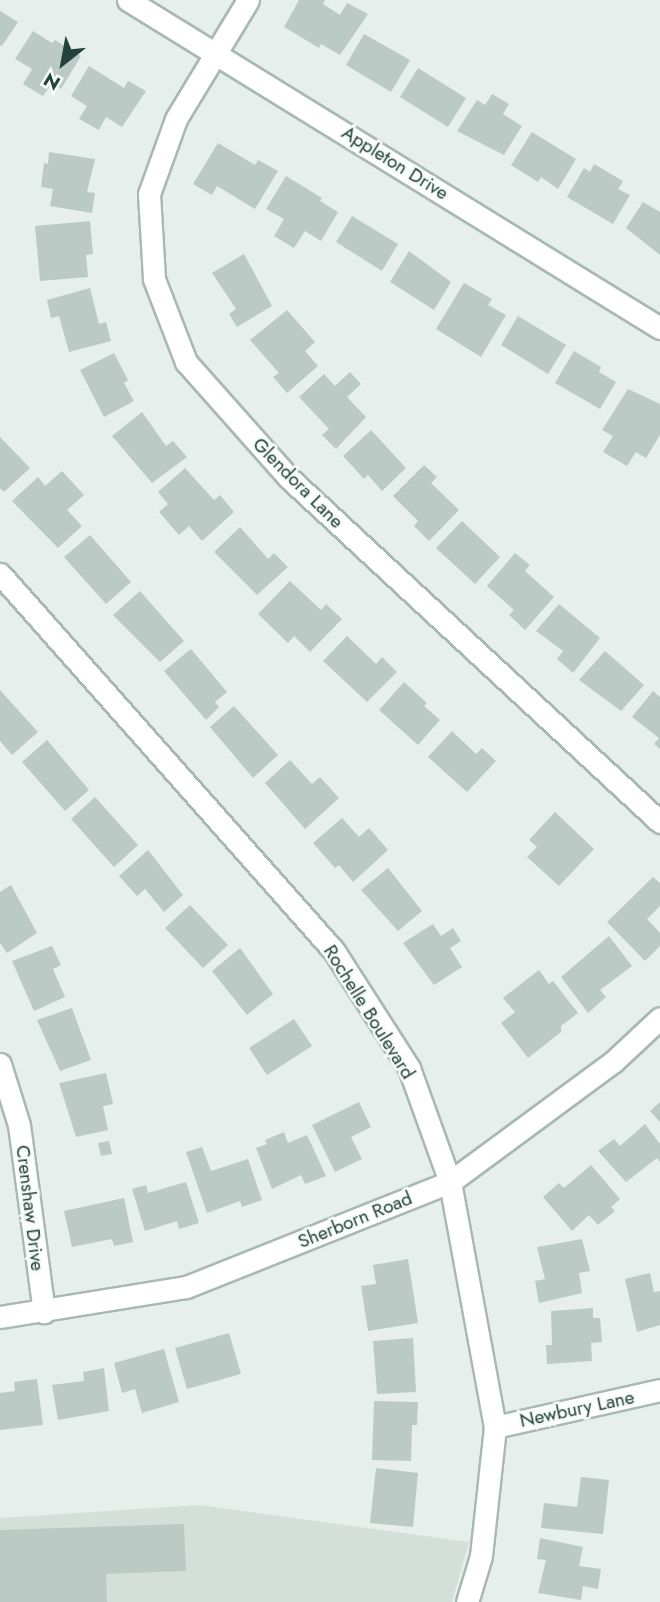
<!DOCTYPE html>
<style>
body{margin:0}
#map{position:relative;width:660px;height:1602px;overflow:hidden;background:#e6efeb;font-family:Jost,sans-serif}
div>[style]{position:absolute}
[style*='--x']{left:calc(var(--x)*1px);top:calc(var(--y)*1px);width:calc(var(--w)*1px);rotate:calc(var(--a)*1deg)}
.built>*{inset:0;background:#d4dfda}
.building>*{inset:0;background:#bbcac4}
.roads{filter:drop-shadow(2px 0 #a8b8b2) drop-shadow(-2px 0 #a8b8b2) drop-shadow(0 2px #a8b8b2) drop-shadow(0 -2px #a8b8b2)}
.minor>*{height:21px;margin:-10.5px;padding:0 10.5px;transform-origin:10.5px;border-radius:10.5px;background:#fff}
span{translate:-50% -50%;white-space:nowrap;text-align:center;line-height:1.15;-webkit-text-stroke:5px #f7fbf9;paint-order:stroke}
.street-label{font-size:19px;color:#24423a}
.north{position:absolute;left:28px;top:28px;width:70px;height:70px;-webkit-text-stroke:5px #f7fbf9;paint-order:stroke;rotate:211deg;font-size:19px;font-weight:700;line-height:28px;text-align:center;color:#24423a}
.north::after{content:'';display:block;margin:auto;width:24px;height:32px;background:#24423a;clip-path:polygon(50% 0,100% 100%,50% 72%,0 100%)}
</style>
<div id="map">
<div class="built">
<i style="clip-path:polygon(199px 1505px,469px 1542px,452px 1602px,0 1602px,0 1518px)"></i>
</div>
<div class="building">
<i style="clip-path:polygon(299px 0,325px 0,323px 4px,340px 15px,347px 3px,368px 14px,340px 55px,321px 44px,319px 48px,284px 27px)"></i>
<i style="clip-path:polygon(0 11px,18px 22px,2px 46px,0 45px)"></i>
<i style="clip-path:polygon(33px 31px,52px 43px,55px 40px,81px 56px,61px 89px,52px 83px,43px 96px,23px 84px,32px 69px,15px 59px)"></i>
<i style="clip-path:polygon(364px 34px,410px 60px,391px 92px,346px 65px)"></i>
<i style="clip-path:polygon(89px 66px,124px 88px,128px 81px,146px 91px,122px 127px,106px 117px,99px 130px,79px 119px,87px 106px,71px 96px)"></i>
<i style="clip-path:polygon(418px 68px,466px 98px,448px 127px,400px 97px)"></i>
<i style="clip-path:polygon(492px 94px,509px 104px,503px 114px,522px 126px,504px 155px,457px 131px,477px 100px,485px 105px)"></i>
<i style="clip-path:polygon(532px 132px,576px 159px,558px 189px,541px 177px,538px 182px,511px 165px)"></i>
<i style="clip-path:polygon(218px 143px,255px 165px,258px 160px,278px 171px,255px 209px,217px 186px,212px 195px,193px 184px)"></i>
<i style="clip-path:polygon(49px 152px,95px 159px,87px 192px,95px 193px,92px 213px,50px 206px,53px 189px,41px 187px,44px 163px,48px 164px)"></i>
<i style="clip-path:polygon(594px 164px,623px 181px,618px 189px,630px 195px,613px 224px,567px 197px,584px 168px,590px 172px)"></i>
<i style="clip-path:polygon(286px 176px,322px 198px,320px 201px,338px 212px,321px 241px,305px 231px,294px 248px,274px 236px,284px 219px,266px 209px)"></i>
<i style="clip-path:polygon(643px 202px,660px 212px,660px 255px,626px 228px)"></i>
<i style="clip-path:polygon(352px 216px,398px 244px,382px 271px,336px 242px)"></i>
<i style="clip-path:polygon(90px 221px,93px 254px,86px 255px,88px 277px,40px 281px,35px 226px)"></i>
<i style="clip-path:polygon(409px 251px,451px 282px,434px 310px,390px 282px)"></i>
<i style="clip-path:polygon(244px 254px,272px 306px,237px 327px,229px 314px,236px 309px,212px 273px)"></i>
<i style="clip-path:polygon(464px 283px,492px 299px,488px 305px,506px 315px,481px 357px,436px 329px)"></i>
<i style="clip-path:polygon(90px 288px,99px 324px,106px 322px,111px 341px,69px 352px,59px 316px,51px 318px,47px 300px)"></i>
<i style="clip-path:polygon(287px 310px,315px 342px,305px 351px,318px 366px,287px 393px,273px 377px,279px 373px,250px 340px)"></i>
<i style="clip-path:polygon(518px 316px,566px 345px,548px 374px,501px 345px)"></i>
<i style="clip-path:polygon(574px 351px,601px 367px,599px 372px,616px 382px,600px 409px,555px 383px)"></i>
<i style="clip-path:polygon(114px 353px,128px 380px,124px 383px,134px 401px,104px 417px,80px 370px)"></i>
<i style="clip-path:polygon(350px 372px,361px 384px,347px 397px,366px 417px,336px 449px,322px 435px,329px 429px,299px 397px,324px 374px,335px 386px)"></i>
<i style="clip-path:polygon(628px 389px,660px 404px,660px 435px,646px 458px,636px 452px,627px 466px,603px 452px,613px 436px,602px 430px)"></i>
<i style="clip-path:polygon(142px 412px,166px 446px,173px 441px,187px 457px,152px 483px,112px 436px)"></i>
<i style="clip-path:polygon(371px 430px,406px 468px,382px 491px,368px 475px,364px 479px,343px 456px)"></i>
<i style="clip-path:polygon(0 437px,30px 468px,4px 492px,0 488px)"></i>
<i style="clip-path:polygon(424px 465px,437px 477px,431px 483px,459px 510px,429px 541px,414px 526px,418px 521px,393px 496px)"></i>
<i style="clip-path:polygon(185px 468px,214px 500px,220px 495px,234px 512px,202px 541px,189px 526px,179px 535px,159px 512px,168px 504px,158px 492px)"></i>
<i style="clip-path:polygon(62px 471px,84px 495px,67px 510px,82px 526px,58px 548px,12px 501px,38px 477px,45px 486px)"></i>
<i style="clip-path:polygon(462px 521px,500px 557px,475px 584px,436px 548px)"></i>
<i style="clip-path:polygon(240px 527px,268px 559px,274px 553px,288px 567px,257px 595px,214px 552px)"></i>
<i style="clip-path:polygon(90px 535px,131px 582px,106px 604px,64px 557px)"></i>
<i style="clip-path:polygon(515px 553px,530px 565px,525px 571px,554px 597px,525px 630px,509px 615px,514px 610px,487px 586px)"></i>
<i style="clip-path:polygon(290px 581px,321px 610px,326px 604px,342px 619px,310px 652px,294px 636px,288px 643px,258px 614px)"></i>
<i style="clip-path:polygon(140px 591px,184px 641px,160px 662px,113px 615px)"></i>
<i style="clip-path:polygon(559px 604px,600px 638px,573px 673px,557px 659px,563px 651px,536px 631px)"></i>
<i style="clip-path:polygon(347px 636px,376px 664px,382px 657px,397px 672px,367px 702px,323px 661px)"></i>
<i style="clip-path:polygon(191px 649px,227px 692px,215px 702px,219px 707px,206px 720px,164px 671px)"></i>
<i style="clip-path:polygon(605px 651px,644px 685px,621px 711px,579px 680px)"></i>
<i style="clip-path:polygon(404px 682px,427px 703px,424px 706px,440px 720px,418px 745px,379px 710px)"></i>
<i style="clip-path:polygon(0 690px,38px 732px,12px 755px,0 741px)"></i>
<i style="clip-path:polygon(653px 691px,660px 697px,660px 749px,654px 744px,659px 738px,632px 717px)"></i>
<i style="clip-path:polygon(234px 706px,278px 755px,253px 778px,210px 727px)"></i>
<i style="clip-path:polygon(452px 731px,476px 754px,482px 748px,496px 761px,467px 792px,428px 757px)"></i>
<i style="clip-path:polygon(47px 740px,89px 790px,65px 811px,22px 762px)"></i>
<i style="clip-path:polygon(290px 760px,312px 784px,320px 777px,339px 798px,305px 829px,265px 783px)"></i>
<i style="clip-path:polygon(95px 797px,138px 845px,114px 867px,71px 819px)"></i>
<i style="clip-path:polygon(555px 812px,594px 849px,559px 886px,527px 857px,537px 847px,529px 840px)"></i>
<i style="clip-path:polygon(342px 818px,359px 837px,369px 828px,388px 850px,353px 882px,339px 865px,335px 868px,313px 843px)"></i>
<i style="clip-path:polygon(148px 850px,183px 895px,164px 912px,145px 889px,137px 896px,119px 876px)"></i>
<i style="clip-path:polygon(388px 868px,422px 911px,398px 931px,361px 890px)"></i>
<i style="clip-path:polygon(653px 877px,660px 883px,660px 906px,647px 919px,660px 933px,660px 946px,645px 961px,607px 922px)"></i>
<i style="clip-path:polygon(11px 885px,37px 933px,7px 953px,0 943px,0 892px)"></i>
<i style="clip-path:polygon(190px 905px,228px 945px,203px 968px,165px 928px)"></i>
<i style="clip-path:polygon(433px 924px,441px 936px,453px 928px,461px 941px,450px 948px,462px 967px,434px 985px,403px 943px)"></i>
<i style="clip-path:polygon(609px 936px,632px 966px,600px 990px,606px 997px,588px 1013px,561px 977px)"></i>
<i style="clip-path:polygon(52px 946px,61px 965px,53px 969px,65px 997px,34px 1011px,12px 961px)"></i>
<i style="clip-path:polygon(240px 948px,273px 994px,247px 1015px,212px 971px)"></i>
<i style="clip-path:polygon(539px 970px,549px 984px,553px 981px,578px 1013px,561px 1026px,561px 1032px,528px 1058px,501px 1023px,515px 1012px,503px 998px)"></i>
<i style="clip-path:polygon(72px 1008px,91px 1060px,60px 1071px,37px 1020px)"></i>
<i style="clip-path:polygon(294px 1019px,312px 1046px,267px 1075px,249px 1048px)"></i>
<i style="clip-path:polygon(106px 1073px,113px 1104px,103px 1106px,108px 1130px,76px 1137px,59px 1083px)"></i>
<i style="clip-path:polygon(359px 1102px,371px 1127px,351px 1137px,362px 1159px,335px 1172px,312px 1125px)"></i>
<i style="clip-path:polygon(660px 1102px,660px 1122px,650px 1111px)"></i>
<i style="clip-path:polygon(645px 1124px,660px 1144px,660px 1162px,657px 1158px,626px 1182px,598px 1151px,614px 1139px,620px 1146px)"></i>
<i style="clip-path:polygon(284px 1132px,288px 1143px,307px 1135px,326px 1176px,305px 1184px,301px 1175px,272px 1189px,256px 1148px,267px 1144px,265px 1140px)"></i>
<i style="clip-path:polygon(109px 1141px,112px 1154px,101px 1156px,98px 1143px)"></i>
<i style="clip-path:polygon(202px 1147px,211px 1171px,248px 1159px,262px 1200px,242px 1207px,240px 1201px,207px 1213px,186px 1152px)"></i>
<i style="clip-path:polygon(591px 1165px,620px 1199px,611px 1207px,615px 1211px,598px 1225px,589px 1215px,572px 1231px,543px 1197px,559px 1183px,564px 1188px)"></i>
<i style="clip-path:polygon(186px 1182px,199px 1223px,179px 1229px,177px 1221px,145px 1231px,132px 1189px,146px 1185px,148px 1193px)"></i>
<i style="clip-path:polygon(124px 1198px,133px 1242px,114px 1246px,112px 1239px,72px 1247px,64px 1211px)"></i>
<i style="clip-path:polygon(582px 1239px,590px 1271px,579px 1273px,582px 1293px,539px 1303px,535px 1281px,545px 1279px,537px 1247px)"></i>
<i style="clip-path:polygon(408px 1259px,418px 1323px,368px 1331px,361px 1286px,376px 1284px,373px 1265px)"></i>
<i style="clip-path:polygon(650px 1273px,654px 1292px,660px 1291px,660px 1325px,637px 1332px,625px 1279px)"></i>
<i style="clip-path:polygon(593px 1308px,593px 1318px,600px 1318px,602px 1342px,591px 1343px,592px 1361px,547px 1364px,546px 1345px,552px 1345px,551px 1311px)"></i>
<i style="clip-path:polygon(229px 1333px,241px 1374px,187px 1389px,175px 1348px)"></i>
<i style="clip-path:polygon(413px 1338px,416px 1392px,377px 1394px,373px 1341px)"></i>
<i style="clip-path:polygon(164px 1349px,179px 1402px,142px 1413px,135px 1389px,122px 1393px,114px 1363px)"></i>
<i style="clip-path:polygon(104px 1368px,109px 1411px,58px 1420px,52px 1385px,84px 1381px,83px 1372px)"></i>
<i style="clip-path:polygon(37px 1379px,43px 1425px,0 1430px,0 1393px,15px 1391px,14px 1382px)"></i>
<i style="clip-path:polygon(374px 1401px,418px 1402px,417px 1425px,412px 1425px,411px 1461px,372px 1460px)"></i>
<i style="clip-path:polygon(376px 1468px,418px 1473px,413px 1527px,370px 1523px)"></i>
<i style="clip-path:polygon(581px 1477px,609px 1480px,603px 1534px,541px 1528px,544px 1503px,577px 1507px)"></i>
<i style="clip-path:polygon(184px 1524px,186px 1571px,106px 1574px,107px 1602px,0 1602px,0 1530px)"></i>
<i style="clip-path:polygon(540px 1538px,583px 1547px,579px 1566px,601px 1569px,598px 1589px,583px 1586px,581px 1600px,538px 1593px,546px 1560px,537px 1559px)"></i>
</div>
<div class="roads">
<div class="minor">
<i style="--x:128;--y:0;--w:625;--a:31.66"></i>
<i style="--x:248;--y:0;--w:139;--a:121.2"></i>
<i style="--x:176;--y:119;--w:80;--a:109.8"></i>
<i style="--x:149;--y:194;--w:85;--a:86.6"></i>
<i style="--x:154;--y:279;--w:89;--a:68.9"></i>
<i style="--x:186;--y:362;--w:155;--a:48.4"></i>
<i style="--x:289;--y:478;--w:506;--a:42.84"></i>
<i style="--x:0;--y:574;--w:504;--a:48.46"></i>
<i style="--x:334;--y:951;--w:139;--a:57.3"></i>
<i style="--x:409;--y:1068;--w:121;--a:70.2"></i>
<i style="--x:450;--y:1182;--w:249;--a:79.6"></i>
<i style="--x:495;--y:1427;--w:130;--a:96.2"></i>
<i style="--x:481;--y:1556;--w:48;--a:106.9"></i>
<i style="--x:0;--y:1064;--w:64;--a:72.7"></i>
<i style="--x:19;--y:1125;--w:189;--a:82.4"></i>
<i style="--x:0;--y:1317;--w:188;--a:-9.2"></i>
<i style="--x:186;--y:1287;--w:284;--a:-21.7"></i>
<i style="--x:450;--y:1182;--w:202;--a:-36.4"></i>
<i style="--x:613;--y:1062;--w:64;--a:-43.1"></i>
<i style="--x:495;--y:1427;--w:169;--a:-12.6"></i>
</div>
</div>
<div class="street-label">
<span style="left:395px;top:163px;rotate:32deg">Appleton Drive</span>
<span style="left:298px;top:483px;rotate:45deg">Glendora Lane</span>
<span style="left:369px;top:1012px;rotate:58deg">Rochelle Boulevard</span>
<span style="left:30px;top:1208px;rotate:83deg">Crenshaw Drive</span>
<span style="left:355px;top:1220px;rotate:-22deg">Sherborn Road</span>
<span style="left:577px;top:1409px;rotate:-12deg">Newbury Lane</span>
</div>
<div class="north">N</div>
</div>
